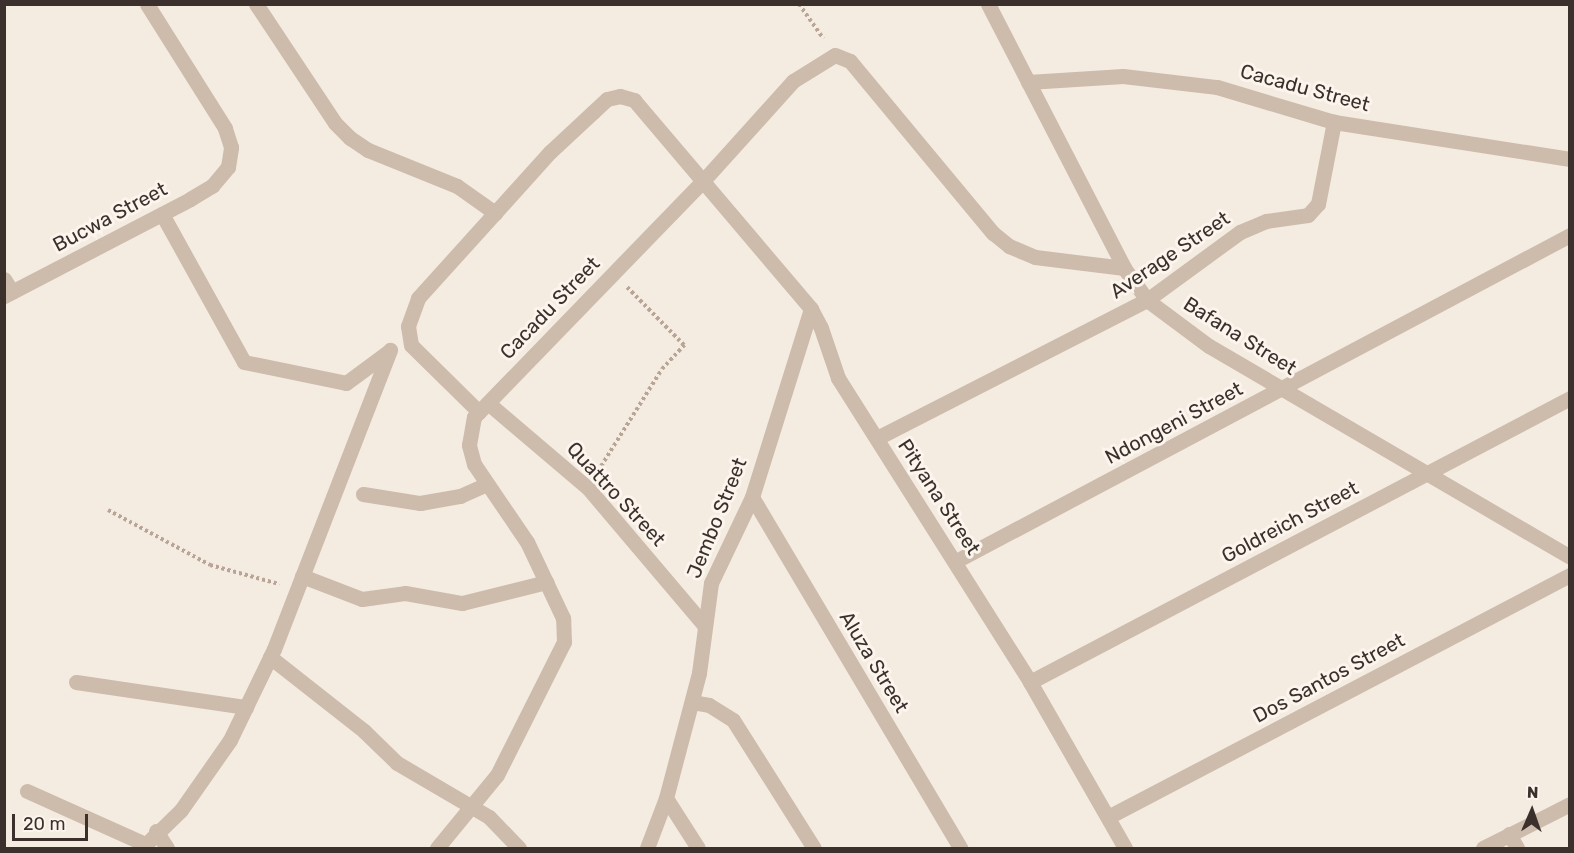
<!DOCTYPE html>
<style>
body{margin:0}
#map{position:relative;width:1574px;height:853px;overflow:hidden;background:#f4ebe1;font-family:Rubik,sans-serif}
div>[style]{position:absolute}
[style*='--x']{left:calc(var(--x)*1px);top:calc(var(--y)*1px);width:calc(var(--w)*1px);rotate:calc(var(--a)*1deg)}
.path>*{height:4px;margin-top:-2px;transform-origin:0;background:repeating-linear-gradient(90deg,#b9a596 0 3px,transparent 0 6px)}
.minor>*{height:15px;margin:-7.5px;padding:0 7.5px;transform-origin:7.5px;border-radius:7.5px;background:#cdbbac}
span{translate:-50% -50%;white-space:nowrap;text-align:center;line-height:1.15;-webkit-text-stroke:6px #fbf5ee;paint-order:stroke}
.street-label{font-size:20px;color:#3b302b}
.frame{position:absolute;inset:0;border:6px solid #3b302b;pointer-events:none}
.north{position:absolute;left:1502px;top:781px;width:60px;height:60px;-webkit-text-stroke:4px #fbf5ee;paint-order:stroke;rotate:2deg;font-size:16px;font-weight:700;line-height:24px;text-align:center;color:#3b302b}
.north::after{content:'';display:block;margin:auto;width:21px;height:27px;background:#3b302b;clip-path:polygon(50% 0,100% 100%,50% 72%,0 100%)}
.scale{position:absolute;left:12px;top:814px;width:76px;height:27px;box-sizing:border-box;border:3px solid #3b302b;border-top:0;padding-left:8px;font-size:18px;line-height:21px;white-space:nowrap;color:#3b302b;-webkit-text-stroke:4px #fbf5ee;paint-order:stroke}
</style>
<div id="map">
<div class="path">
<i style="--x:799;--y:4;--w:42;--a:54.8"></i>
<i style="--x:598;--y:471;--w:120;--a:-57.9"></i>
<i style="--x:662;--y:369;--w:33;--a:-47"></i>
<i style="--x:684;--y:345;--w:81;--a:-134.5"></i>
<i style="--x:108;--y:510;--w:116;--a:28.3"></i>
<i style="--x:210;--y:565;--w:72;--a:15.4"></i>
</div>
<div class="minor">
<i style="--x:256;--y:4;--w:143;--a:56.4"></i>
<i style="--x:335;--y:123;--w:21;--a:45"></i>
<i style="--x:350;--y:138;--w:22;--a:34"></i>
<i style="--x:368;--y:150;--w:96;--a:22"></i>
<i style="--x:457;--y:186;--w:47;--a:35.4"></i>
<i style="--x:988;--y:4;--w:297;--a:62.7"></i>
<i style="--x:1124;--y:268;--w:39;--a:54"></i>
<i style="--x:1147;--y:300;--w:77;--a:36.6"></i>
<i style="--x:1209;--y:346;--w:418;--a:30.3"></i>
<i style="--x:1028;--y:82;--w:95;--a:-3.6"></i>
<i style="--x:1123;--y:76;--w:95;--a:6.7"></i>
<i style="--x:1217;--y:87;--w:122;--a:16.7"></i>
<i style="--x:1334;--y:122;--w:239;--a:8.9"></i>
<i style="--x:162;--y:214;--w:169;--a:61"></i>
<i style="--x:244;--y:362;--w:104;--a:11.6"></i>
<i style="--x:346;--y:383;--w:52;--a:-36.4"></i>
<i style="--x:4;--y:279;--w:15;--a:58"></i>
<i style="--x:4;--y:296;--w:210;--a:-27.5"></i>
<i style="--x:190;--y:199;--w:26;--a:-31"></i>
<i style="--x:212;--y:186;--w:25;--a:-50"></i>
<i style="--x:228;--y:167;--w:20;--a:-81"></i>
<i style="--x:231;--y:147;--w:20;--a:-108"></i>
<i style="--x:225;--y:128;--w:146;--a:-122.2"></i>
<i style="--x:488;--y:403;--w:131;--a:40.4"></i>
<i style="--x:588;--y:488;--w:180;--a:49.7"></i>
<i style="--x:479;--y:412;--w:95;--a:-135.4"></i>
<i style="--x:411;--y:345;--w:19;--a:-99"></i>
<i style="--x:408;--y:326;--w:30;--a:-70"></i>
<i style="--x:418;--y:298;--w:197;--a:-47.9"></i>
<i style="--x:550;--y:152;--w:59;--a:-42.9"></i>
<i style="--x:593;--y:112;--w:19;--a:-43"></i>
<i style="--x:607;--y:99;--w:13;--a:-13"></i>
<i style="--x:620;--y:96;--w:15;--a:16"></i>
<i style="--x:634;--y:100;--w:274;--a:49.7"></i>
<i style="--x:811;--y:309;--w:21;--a:62"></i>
<i style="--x:821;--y:328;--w:53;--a:71.2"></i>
<i style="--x:838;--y:378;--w:360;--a:57.7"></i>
<i style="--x:1030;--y:682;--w:191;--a:60.2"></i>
<i style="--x:877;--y:438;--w:303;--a:-27.1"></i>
<i style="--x:1147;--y:300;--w:115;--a:-36.2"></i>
<i style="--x:1240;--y:232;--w:28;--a:-23"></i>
<i style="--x:1266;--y:221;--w:42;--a:-8.1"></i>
<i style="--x:1308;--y:215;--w:15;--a:-48"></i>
<i style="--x:1318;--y:204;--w:84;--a:-79"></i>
<i style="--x:363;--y:494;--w:58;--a:9"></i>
<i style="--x:420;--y:503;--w:41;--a:-9.9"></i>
<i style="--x:460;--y:496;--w:27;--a:-24"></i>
<i style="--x:752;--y:497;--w:408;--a:59.3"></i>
<i style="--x:956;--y:561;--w:695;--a:-27.97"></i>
<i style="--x:302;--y:576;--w:64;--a:21"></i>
<i style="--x:362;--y:599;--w:43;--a:-7.9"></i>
<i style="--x:405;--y:593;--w:58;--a:10"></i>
<i style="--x:462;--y:603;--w:87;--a:-14"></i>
<i style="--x:270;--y:657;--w:120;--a:38.2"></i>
<i style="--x:364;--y:731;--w:46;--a:44.1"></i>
<i style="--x:397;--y:763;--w:107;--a:30.4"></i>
<i style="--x:489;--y:817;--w:43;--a:45.9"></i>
<i style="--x:76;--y:682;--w:172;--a:8.4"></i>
<i style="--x:1030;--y:682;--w:610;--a:-27.74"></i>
<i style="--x:692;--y:702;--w:17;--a:10"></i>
<i style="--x:709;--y:705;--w:28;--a:32"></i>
<i style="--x:733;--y:720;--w:151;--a:57.7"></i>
<i style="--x:27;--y:791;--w:129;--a:24.2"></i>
<i style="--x:666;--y:798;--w:59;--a:57.4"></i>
<i style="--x:1108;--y:817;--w:522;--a:-27.65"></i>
<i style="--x:156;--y:831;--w:20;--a:57"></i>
<i style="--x:1509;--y:834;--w:16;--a:60"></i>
<i style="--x:142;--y:848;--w:54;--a:-44.3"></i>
<i style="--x:181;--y:810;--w:85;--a:-55"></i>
<i style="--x:230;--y:740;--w:101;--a:-64.2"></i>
<i style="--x:274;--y:649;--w:321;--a:-68.8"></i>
<i style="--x:437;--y:848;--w:94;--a:-50.6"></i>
<i style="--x:497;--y:775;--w:149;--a:-63.3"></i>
<i style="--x:564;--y:642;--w:24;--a:-92"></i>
<i style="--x:563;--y:618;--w:84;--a:-115.3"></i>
<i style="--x:527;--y:542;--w:94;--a:-124.2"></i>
<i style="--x:474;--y:464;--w:20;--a:-105"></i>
<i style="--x:469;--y:445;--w:28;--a:-80"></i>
<i style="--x:474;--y:417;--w:327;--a:-45.9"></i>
<i style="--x:702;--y:182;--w:136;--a:-48"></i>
<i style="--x:793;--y:81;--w:49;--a:-31.8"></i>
<i style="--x:835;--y:55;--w:16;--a:22"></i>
<i style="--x:850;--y:61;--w:224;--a:50.3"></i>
<i style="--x:993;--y:233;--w:21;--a:39"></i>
<i style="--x:1009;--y:246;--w:28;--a:23"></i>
<i style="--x:1035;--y:257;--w:90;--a:7"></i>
<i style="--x:647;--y:848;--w:53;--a:-69.2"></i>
<i style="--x:666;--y:798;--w:129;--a:-75.2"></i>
<i style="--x:699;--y:673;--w:91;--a:-82.4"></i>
<i style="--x:711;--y:583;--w:95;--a:-64.5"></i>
<i style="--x:752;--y:497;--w:197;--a:-72.6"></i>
<i style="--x:1483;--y:848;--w:97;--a:-26.8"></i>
</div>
<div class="street-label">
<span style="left:1305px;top:88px;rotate:15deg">Cacadu Street</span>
<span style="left:110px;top:217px;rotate:-28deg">Bucwa Street</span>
<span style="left:1170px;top:255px;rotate:-34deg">Average Street</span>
<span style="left:550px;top:308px;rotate:-46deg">Cacadu Street</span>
<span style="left:1240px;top:336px;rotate:32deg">Bafana Street</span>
<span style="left:1174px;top:423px;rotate:-28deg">Ndongeni Street</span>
<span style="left:616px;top:494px;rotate:47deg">Quattro Street</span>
<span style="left:939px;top:497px;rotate:57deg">Pityana Street</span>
<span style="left:717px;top:518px;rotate:-68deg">Jembo Street</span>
<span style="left:1290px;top:522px;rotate:-28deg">Goldreich Street</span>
<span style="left:874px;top:662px;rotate:59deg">Aluza Street</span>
<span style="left:1329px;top:678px;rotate:-28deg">Dos Santos Street</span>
</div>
<div class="frame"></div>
<div class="north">N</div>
<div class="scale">20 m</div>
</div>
